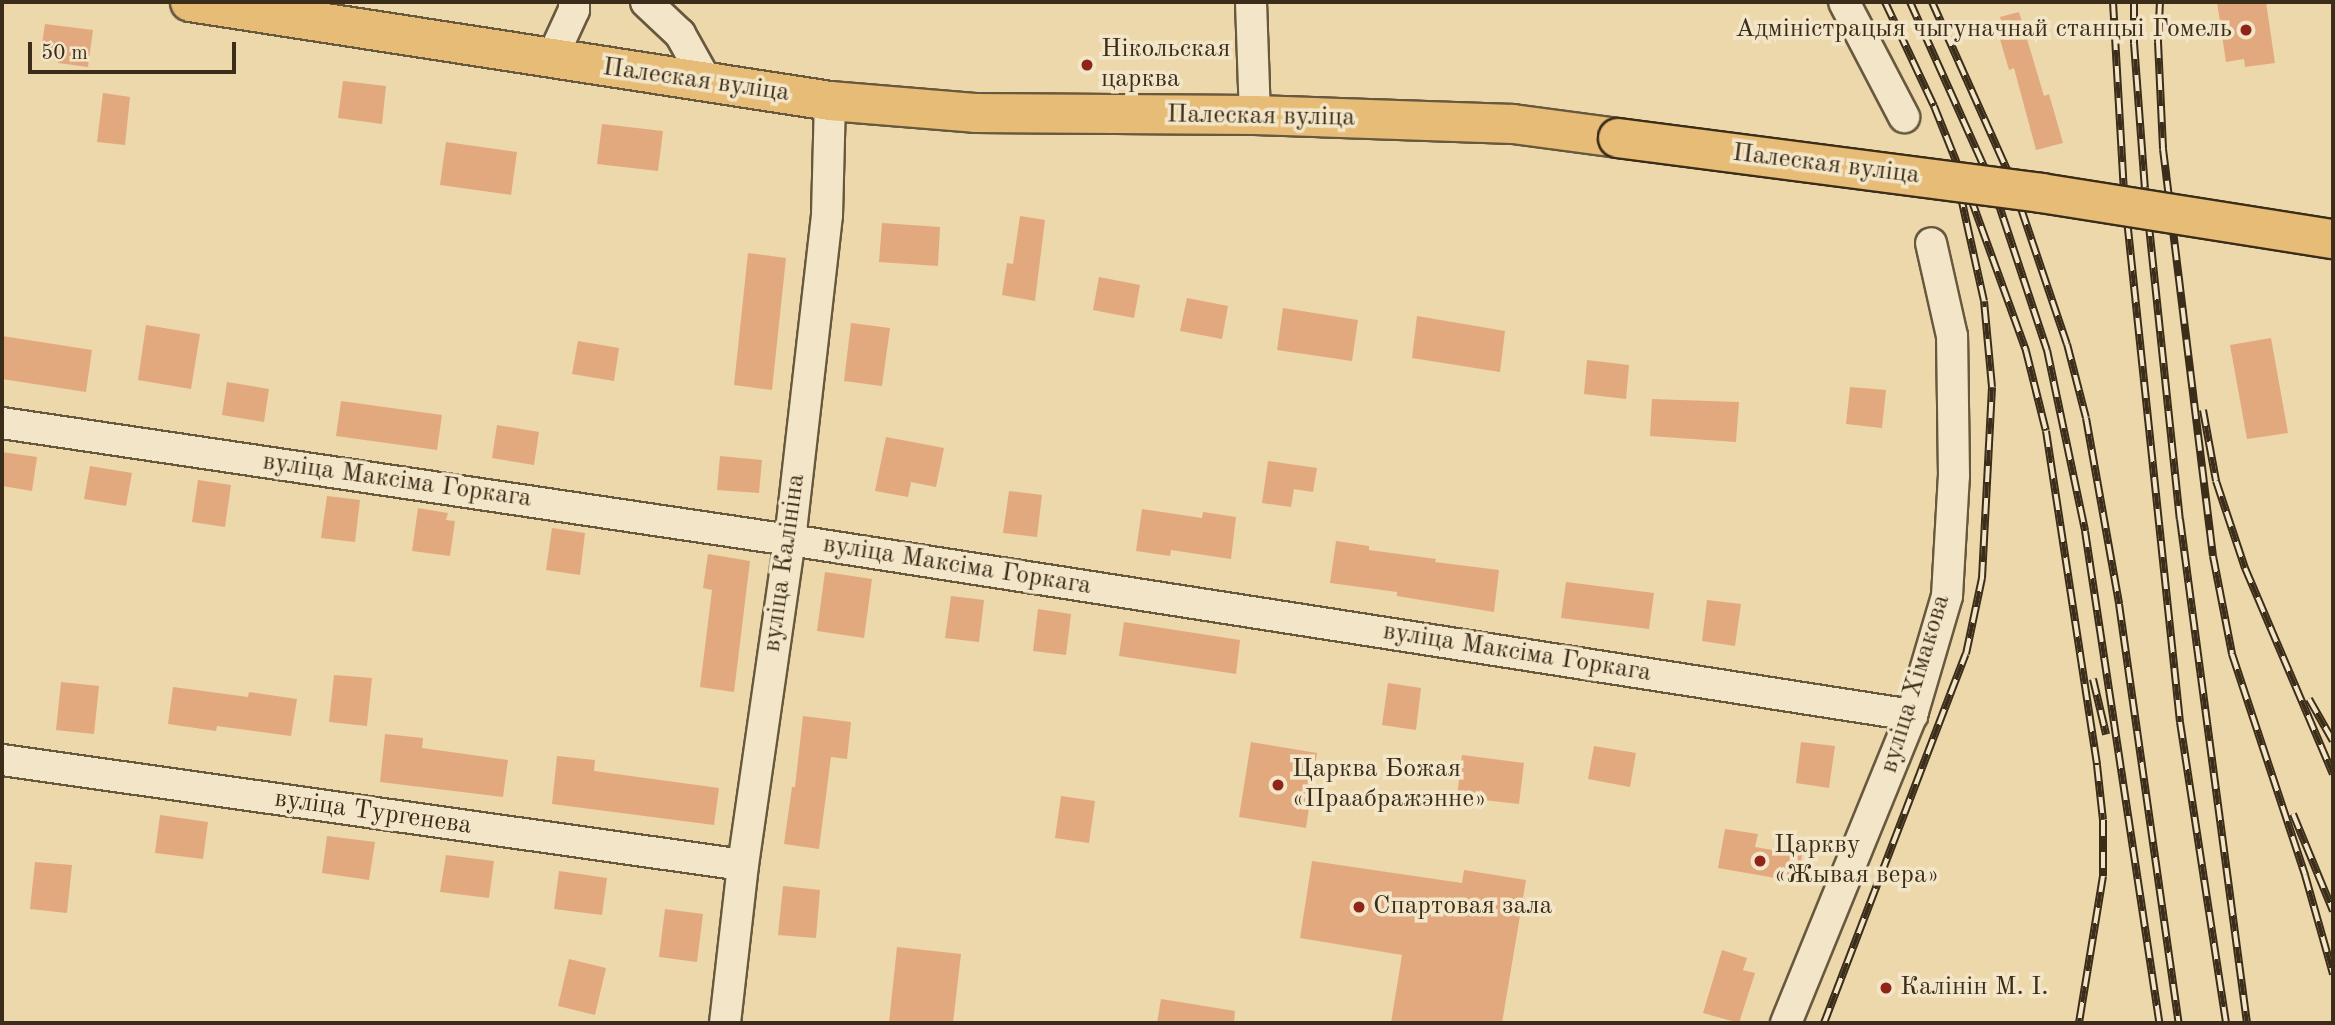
<!DOCTYPE html>
<meta charset="utf-8">
<style>
body{margin:0}
#map{position:relative;width:2335px;height:1025px;overflow:hidden;background:#ecd8ab;font-family:"Old Standard TT",serif}
div>[style]{position:absolute}
[style*='--x']{left:calc(var(--x)*1px);top:calc(var(--y)*1px);width:calc(var(--w)*1px);rotate:calc(var(--a)*1deg)}
.building>*{inset:0;background:#e2a97f}
.roads{filter:drop-shadow(2px 0 #68583e) drop-shadow(-2px 0 #68583e) drop-shadow(0 2px #68583e) drop-shadow(0 -2px #68583e)}
.minor>*{height:30px;margin:-15px;padding:0 15px;transform-origin:15px;border-radius:15px;background:#f3e6c8}
.major>*{height:38px;margin:-19px;padding:0 19px;transform-origin:19px;border-radius:19px;background:#e6bc76}
.rail>*{height:8px;margin-top:-4px;transform-origin:0;background:repeating-linear-gradient(90deg,#f3e6c8 0 16px,#3c2d1a 0 32px);box-sizing:border-box;border-block:2px solid #3c2d1a}
.bridges{filter:drop-shadow(2px 0 #3c2d1a) drop-shadow(-2px 0 #3c2d1a) drop-shadow(0 2px #3c2d1a) drop-shadow(0 -2px #3c2d1a)}
.major-bridge>*{height:38px;margin:-19px;padding:0 19px;transform-origin:19px;border-radius:19px;background:#e6bc76}
.dots>*{width:19px;height:19px;translate:-50% -50%;box-sizing:border-box;border:4px solid #f3e6c8;border-radius:50%}
span{translate:-50% -50%;white-space:nowrap;text-align:center;line-height:1.15;-webkit-text-stroke:7px #f3e6c8;paint-order:stroke}
.poi-label{font-size:26px;color:#3c2d1a}
.right{translate:-100% -50%;text-align:right}
.left{translate:0 -50%;text-align:left}
.street-label{font-size:26px;color:#3c2d1a}
.frame{position:absolute;inset:0;border:4px solid #3c2d1a;pointer-events:none}
.scale{position:absolute;left:28px;top:42px;width:208px;height:32px;box-sizing:border-box;border:4px solid #3c2d1a;border-top:0;padding-left:9px;font-size:21px;line-height:24px;white-space:nowrap;color:#3c2d1a;-webkit-text-stroke:5px #f3e6c8;paint-order:stroke}
</style>
<div id="map">
<div class="building">
<i style="clip-path:polygon(2217px 2px,2266px 2px,2275px 63px,2245px 67px,2244px 59px,2226px 62px)"></i>
<i style="clip-path:polygon(2019px 12px,2044px 96px,2049px 94px,2063px 143px,2036px 150px,2014px 68px,2009px 70px,1999px 36px,2005px 34px,2000px 17px)"></i>
<i style="clip-path:polygon(45px 24px,93px 30px,88px 67px,58px 63px,59px 53px,41px 50px)"></i>
<i style="clip-path:polygon(343px 81px,386px 86px,382px 124px,338px 118px)"></i>
<i style="clip-path:polygon(103px 93px,130px 97px,125px 145px,97px 142px)"></i>
<i style="clip-path:polygon(602px 124px,663px 131px,658px 171px,597px 164px)"></i>
<i style="clip-path:polygon(446px 142px,517px 152px,511px 195px,440px 185px)"></i>
<i style="clip-path:polygon(1020px 216px,1045px 220px,1035px 301px,1002px 295px,1007px 263px,1013px 264px)"></i>
<i style="clip-path:polygon(882px 223px,940px 227px,938px 266px,879px 262px)"></i>
<i style="clip-path:polygon(748px 253px,786px 258px,772px 390px,734px 385px)"></i>
<i style="clip-path:polygon(1099px 277px,1140px 285px,1134px 318px,1093px 310px)"></i>
<i style="clip-path:polygon(1187px 298px,1228px 306px,1222px 339px,1180px 331px)"></i>
<i style="clip-path:polygon(1283px 308px,1358px 320px,1352px 361px,1277px 350px)"></i>
<i style="clip-path:polygon(1417px 316px,1505px 331px,1500px 372px,1412px 358px)"></i>
<i style="clip-path:polygon(851px 323px,890px 328px,882px 386px,844px 381px)"></i>
<i style="clip-path:polygon(146px 325px,200px 334px,191px 389px,138px 380px)"></i>
<i style="clip-path:polygon(2px 336px,92px 350px,86px 392px,2px 379px)"></i>
<i style="clip-path:polygon(2271px 338px,2288px 433px,2247px 439px,2230px 345px)"></i>
<i style="clip-path:polygon(578px 341px,619px 348px,614px 381px,572px 374px)"></i>
<i style="clip-path:polygon(1587px 360px,1629px 365px,1626px 399px,1584px 394px)"></i>
<i style="clip-path:polygon(227px 382px,269px 389px,264px 422px,222px 415px)"></i>
<i style="clip-path:polygon(1850px 387px,1886px 390px,1882px 428px,1846px 424px)"></i>
<i style="clip-path:polygon(1652px 399px,1739px 402px,1736px 442px,1650px 436px)"></i>
<i style="clip-path:polygon(341px 401px,442px 415px,437px 450px,336px 436px)"></i>
<i style="clip-path:polygon(497px 425px,539px 432px,534px 465px,492px 458px)"></i>
<i style="clip-path:polygon(886px 437px,944px 448px,936px 487px,911px 482px,908px 497px,875px 491px)"></i>
<i style="clip-path:polygon(2px 452px,37px 457px,32px 491px,2px 486px)"></i>
<i style="clip-path:polygon(720px 456px,762px 460px,759px 493px,717px 490px)"></i>
<i style="clip-path:polygon(1268px 461px,1317px 468px,1313px 492px,1294px 489px,1291px 507px,1262px 503px)"></i>
<i style="clip-path:polygon(90px 466px,132px 473px,126px 506px,84px 499px)"></i>
<i style="clip-path:polygon(198px 480px,231px 485px,225px 527px,192px 522px)"></i>
<i style="clip-path:polygon(1009px 491px,1042px 495px,1037px 537px,1003px 533px)"></i>
<i style="clip-path:polygon(327px 496px,360px 500px,355px 542px,321px 538px)"></i>
<i style="clip-path:polygon(418px 508px,448px 513px,446px 520px,455px 521px,450px 556px,412px 551px)"></i>
<i style="clip-path:polygon(1142px 509px,1202px 518px,1203px 512px,1236px 517px,1231px 559px,1171px 550px,1170px 556px,1136px 551px)"></i>
<i style="clip-path:polygon(552px 528px,585px 533px,580px 575px,546px 570px)"></i>
<i style="clip-path:polygon(1336px 541px,1369px 546px,1369px 550px,1436px 559px,1435px 562px,1499px 570px,1494px 612px,1397px 596px,1397px 592px,1330px 583px)"></i>
<i style="clip-path:polygon(708px 554px,750px 561px,734px 692px,700px 687px,712px 590px,703px 588px)"></i>
<i style="clip-path:polygon(825px 572px,872px 579px,864px 638px,817px 631px)"></i>
<i style="clip-path:polygon(1566px 582px,1654px 593px,1649px 629px,1561px 618px)"></i>
<i style="clip-path:polygon(951px 596px,984px 600px,979px 642px,945px 638px)"></i>
<i style="clip-path:polygon(1707px 600px,1741px 604px,1735px 646px,1702px 641px)"></i>
<i style="clip-path:polygon(1038px 609px,1071px 614px,1066px 655px,1033px 651px)"></i>
<i style="clip-path:polygon(1124px 622px,1240px 640px,1236px 674px,1119px 656px)"></i>
<i style="clip-path:polygon(334px 675px,372px 678px,367px 726px,329px 722px)"></i>
<i style="clip-path:polygon(61px 682px,99px 686px,94px 734px,56px 730px)"></i>
<i style="clip-path:polygon(1388px 683px,1421px 688px,1416px 730px,1382px 725px)"></i>
<i style="clip-path:polygon(173px 687px,248px 697px,249px 692px,297px 699px,291px 736px,217px 726px,216px 731px,168px 724px)"></i>
<i style="clip-path:polygon(803px 716px,851px 722px,847px 759px,831px 757px,819px 849px,784px 844px,792px 787px,795px 787px)"></i>
<i style="clip-path:polygon(385px 734px,423px 738px,422px 748px,508px 760px,503px 797px,380px 782px)"></i>
<i style="clip-path:polygon(1251px 742px,1317px 753px,1306px 828px,1239px 817px)"></i>
<i style="clip-path:polygon(1801px 742px,1835px 746px,1829px 788px,1796px 783px)"></i>
<i style="clip-path:polygon(1594px 746px,1636px 753px,1630px 787px,1588px 779px)"></i>
<i style="clip-path:polygon(1462px 755px,1524px 763px,1519px 804px,1457px 797px)"></i>
<i style="clip-path:polygon(557px 756px,595px 760px,594px 771px,719px 788px,714px 825px,552px 804px)"></i>
<i style="clip-path:polygon(1061px 796px,1095px 801px,1089px 843px,1055px 838px)"></i>
<i style="clip-path:polygon(160px 815px,208px 822px,203px 859px,155px 853px)"></i>
<i style="clip-path:polygon(1725px 829px,1758px 834px,1755px 847px,1802px 855px,1798px 882px,1718px 868px)"></i>
<i style="clip-path:polygon(327px 836px,375px 842px,369px 880px,322px 873px)"></i>
<i style="clip-path:polygon(446px 855px,494px 861px,489px 898px,440px 892px)"></i>
<i style="clip-path:polygon(1312px 861px,1462px 883px,1464px 870px,1526px 880px,1502px 1023px,1391px 1023px,1402px 955px,1300px 938px)"></i>
<i style="clip-path:polygon(35px 862px,72px 865px,67px 913px,30px 909px)"></i>
<i style="clip-path:polygon(559px 871px,607px 878px,602px 915px,554px 909px)"></i>
<i style="clip-path:polygon(783px 886px,820px 890px,816px 938px,778px 935px)"></i>
<i style="clip-path:polygon(665px 909px,703px 914px,697px 962px,659px 957px)"></i>
<i style="clip-path:polygon(897px 947px,961px 954px,953px 1023px,889px 1023px)"></i>
<i style="clip-path:polygon(1722px 950px,1747px 958px,1743px 970px,1755px 973px,1739px 1023px,1703px 1013px)"></i>
<i style="clip-path:polygon(569px 959px,606px 968px,595px 1015px,558px 1006px)"></i>
<i style="clip-path:polygon(1161px 999px,1235px 1011px,1234px 1023px,1157px 1023px)"></i>
</div>
<div class="roads">
<div class="minor">
<i style="--x:646;--y:2;--w:47;--a:43.3"></i>
<i style="--x:680;--y:34;--w:57;--a:60.8"></i>
<i style="--x:1251;--y:2;--w:113;--a:88"></i>
<i style="--x:1844;--y:2;--w:130;--a:62.4"></i>
<i style="--x:551;--y:60;--w:55;--a:-65.3"></i>
<i style="--x:574;--y:10;--w:8;--a:-90"></i>
<i style="--x:2;--y:423;--w:797;--a:8.45"></i>
<i style="--x:790;--y:540;--w:1136;--a:8.87"></i>
<i style="--x:2;--y:760;--w:748;--a:8.07"></i>
<i style="--x:725;--y:1023;--w:159;--a:-83.5"></i>
<i style="--x:743;--y:865;--w:328;--a:-81.8"></i>
<i style="--x:790;--y:540;--w:327;--a:-83.5"></i>
<i style="--x:827;--y:215;--w:114;--a:-88.5"></i>
<i style="--x:1786;--y:1023;--w:333;--a:-67.8"></i>
<i style="--x:1912;--y:715;--w:124;--a:-73.6"></i>
<i style="--x:1947;--y:596;--w:120;--a:-86.7"></i>
<i style="--x:1954;--y:476;--w:140;--a:-90.8"></i>
<i style="--x:1952;--y:336;--w:95;--a:-102.7"></i>
</div>
<div class="major">
<i style="--x:190;--y:2;--w:648;--a:8.79"></i>
<i style="--x:830;--y:101;--w:145;--a:4.7"></i>
<i style="--x:975;--y:113;--w:280;--a:0.4"></i>
<i style="--x:1255;--y:115;--w:258;--a:2"></i>
<i style="--x:1513;--y:124;--w:106;--a:7.6"></i>
</div>
</div>
<div class="rail">
<i style="--x:1885;--y:2;--w:115;--a:64.8"></i>
<i style="--x:1934;--y:106;--w:97;--a:68.2"></i>
<i style="--x:1970;--y:196;--w:165;--a:70.1"></i>
<i style="--x:2026;--y:351;--w:82;--a:76"></i>
<i style="--x:2046;--y:431;--w:338;--a:81.3"></i>
<i style="--x:2097;--y:765;--w:55;--a:83.8"></i>
<i style="--x:2103;--y:820;--w:56;--a:90"></i>
<i style="--x:2103;--y:876;--w:149;--a:99.3"></i>
<i style="--x:1910;--y:2;--w:203;--a:65.8"></i>
<i style="--x:1993;--y:187;--w:172;--a:71.7"></i>
<i style="--x:2047;--y:350;--w:185;--a:78.1"></i>
<i style="--x:2085;--y:531;--w:498;--a:81.4"></i>
<i style="--x:1932;--y:2;--w:194;--a:65.9"></i>
<i style="--x:2011;--y:179;--w:174;--a:71.3"></i>
<i style="--x:2067;--y:344;--w:76;--a:75.6"></i>
<i style="--x:2086;--y:418;--w:189;--a:79.9"></i>
<i style="--x:2119;--y:604;--w:423;--a:81.9"></i>
<i style="--x:2113;--y:2;--w:189;--a:86.7"></i>
<i style="--x:2124;--y:191;--w:534;--a:83.98"></i>
<i style="--x:2180;--y:722;--w:304;--a:81.3"></i>
<i style="--x:2134;--y:2;--w:41;--a:90"></i>
<i style="--x:2134;--y:43;--w:145;--a:85.7"></i>
<i style="--x:2145;--y:188;--w:333;--a:84"></i>
<i style="--x:2180;--y:519;--w:508;--a:82.43"></i>
<i style="--x:2160;--y:2;--w:40;--a:92.9"></i>
<i style="--x:2158;--y:42;--w:107;--a:87.3"></i>
<i style="--x:2163;--y:149;--w:410;--a:83"></i>
<i style="--x:2213;--y:556;--w:100;--a:79"></i>
<i style="--x:2232;--y:654;--w:233;--a:71.7"></i>
<i style="--x:2305;--y:875;--w:103;--a:74.2"></i>
<i style="--x:2203;--y:410;--w:72;--a:79.6"></i>
<i style="--x:2216;--y:481;--w:92;--a:71.6"></i>
<i style="--x:2245;--y:568;--w:224;--a:66.9"></i>
<i style="--x:2093;--y:679;--w:57;--a:76.7"></i>
<i style="--x:2309;--y:699;--w:48;--a:60.3"></i>
<i style="--x:2293;--y:814;--w:105;--a:67.6"></i>
<i style="--x:1824;--y:1023;--w:395;--a:-69"></i>
<i style="--x:1966;--y:654;--w:78;--a:-78.1"></i>
<i style="--x:1982;--y:578;--w:191;--a:-87"></i>
<i style="--x:1992;--y:387;--w:86;--a:-95.3"></i>
<i style="--x:1984;--y:301;--w:107;--a:-102.5"></i>
</div>
<div class="bridges">
<div class="major-bridge">
<i style="--x:1618;--y:138;--w:427;--a:7.4"></i>
<i style="--x:2041;--y:193;--w:296;--a:9"></i>
</div>
</div>
<div class="dots">
<i style="left:2246px;top:30px;background:#8f2418"></i>
<i style="left:1087px;top:65px;background:#8f2418"></i>
<i style="left:1278px;top:785px;background:#8f2418"></i>
<i style="left:1760px;top:861px;background:#8f2418"></i>
<i style="left:1359px;top:907px;background:#8f2418"></i>
<i style="left:1886px;top:988px;background:#8f2418"></i>
</div>
<div class="poi-label">
<span class="right" style="left:2232px;top:30px">Адміністрацыя чыгуначнай станцыі Гомель</span>
<span class="left" style="left:1101px;top:65px">Нікольская<br>царква</span>
<span class="left" style="left:1292px;top:785px">Царква Божая<br>«Праабражэнне»</span>
<span class="left" style="left:1774px;top:861px">Царкву<br>«Жывая вера»</span>
<span class="left" style="left:1373px;top:907px">Спартовая зала</span>
<span class="left" style="left:1900px;top:988px">Калінін М. І.</span>
</div>
<div class="street-label">
<span style="left:696px;top:81px;rotate:8deg">Палеская вуліца</span>
<span style="left:1261px;top:117px;rotate:1deg">Палеская вуліца</span>
<span style="left:1826px;top:165px;rotate:7deg">Палеская вуліца</span>
<span style="left:397px;top:481px;rotate:8deg">вуліца Максіма Горкага</span>
<span style="left:785px;top:563px;rotate:-82deg">вуліца Калініна</span>
<span style="left:957px;top:566px;rotate:9deg">вуліца Максіма Горкага</span>
<span style="left:1517px;top:653px;rotate:9deg">вуліца Максіма Горкага</span>
<span style="left:1916px;top:684px;rotate:-73deg">вуліца Хімакова</span>
<span style="left:373px;top:813px;rotate:8deg">вуліца Тургенева</span>
</div>
<div class="frame"></div>
<div class="scale">50 m</div>
</div>
